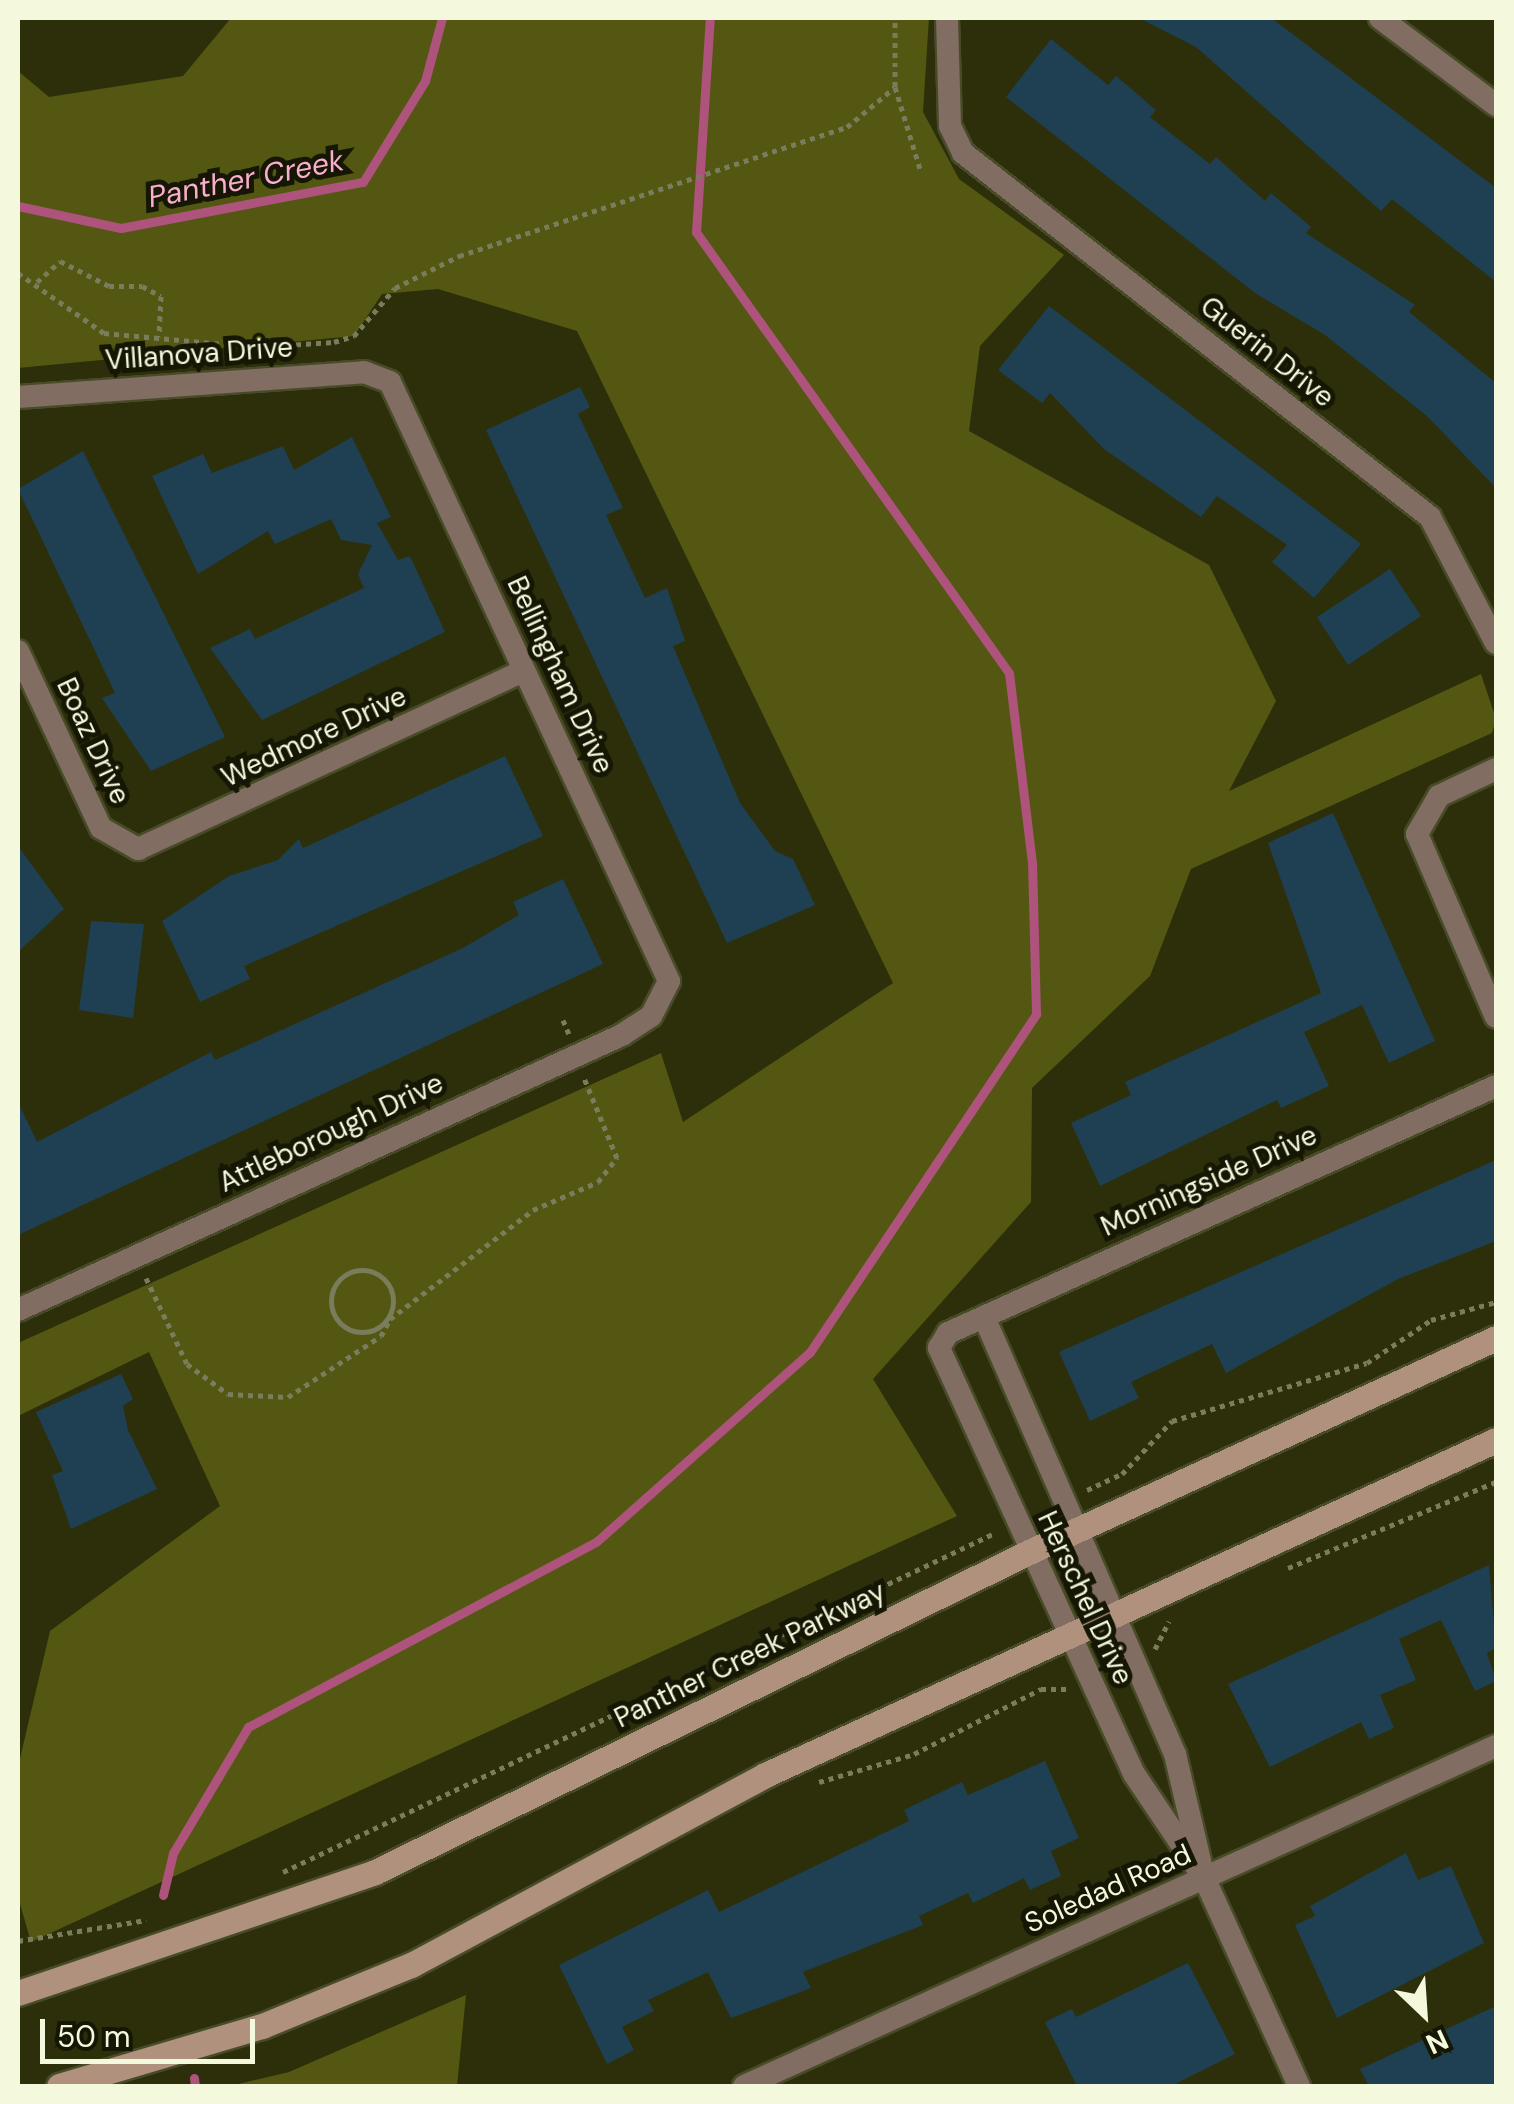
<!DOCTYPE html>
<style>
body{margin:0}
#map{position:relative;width:1514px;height:2104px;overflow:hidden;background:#2c2f0a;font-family:"DM Sans",sans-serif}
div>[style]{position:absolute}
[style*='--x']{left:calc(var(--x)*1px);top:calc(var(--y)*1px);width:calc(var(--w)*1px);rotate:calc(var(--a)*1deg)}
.green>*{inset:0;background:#535711}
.stream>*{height:9px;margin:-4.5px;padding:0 4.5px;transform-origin:4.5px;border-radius:4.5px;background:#ad537c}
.building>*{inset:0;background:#1e4052}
.path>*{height:5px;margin-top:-2.5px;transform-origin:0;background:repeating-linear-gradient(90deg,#797d5b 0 5px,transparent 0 10px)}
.path>.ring{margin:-2.5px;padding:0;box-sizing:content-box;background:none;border:5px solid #797d5b;border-radius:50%}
.roads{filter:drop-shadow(2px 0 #484b28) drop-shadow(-2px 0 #484b28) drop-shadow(0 2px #484b28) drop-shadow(0 -2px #484b28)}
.street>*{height:22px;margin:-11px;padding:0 11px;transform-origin:11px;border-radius:11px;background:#816d61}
.secondary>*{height:25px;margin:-12.5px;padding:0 12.5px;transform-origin:12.5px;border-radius:12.5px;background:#b0917e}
span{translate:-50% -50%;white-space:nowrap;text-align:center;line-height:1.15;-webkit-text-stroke:10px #151604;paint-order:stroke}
.street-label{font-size:28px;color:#f4f8dd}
.water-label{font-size:30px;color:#f8aecc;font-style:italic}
.frame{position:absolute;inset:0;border:20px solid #f4f8dd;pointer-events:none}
.north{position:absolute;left:1374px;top:1964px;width:100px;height:100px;-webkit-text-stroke:8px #151604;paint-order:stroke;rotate:155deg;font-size:28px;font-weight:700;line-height:40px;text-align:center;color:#f4f8dd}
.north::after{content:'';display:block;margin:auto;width:35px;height:45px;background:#f4f8dd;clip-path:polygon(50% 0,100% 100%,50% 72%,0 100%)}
.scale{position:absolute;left:40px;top:2019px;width:215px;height:45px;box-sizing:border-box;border:5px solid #f4f8dd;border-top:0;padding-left:12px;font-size:30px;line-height:35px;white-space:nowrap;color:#f4f8dd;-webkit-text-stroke:8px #151604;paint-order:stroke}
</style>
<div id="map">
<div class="green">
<i style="clip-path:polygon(231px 18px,929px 18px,923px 112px,959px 179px,1064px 255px,980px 346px,969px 431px,1209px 565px,1276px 701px,1229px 791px,1481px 674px,1496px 719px,1492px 733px,1191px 869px,1150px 976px,1032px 1088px,1031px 1202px,873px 1379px,957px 1516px,31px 1942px,18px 1897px,18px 1767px,50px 1631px,220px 1506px,149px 1352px,18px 1416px,18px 1343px,661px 1053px,683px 1122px,893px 983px,577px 331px,438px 289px,382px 294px,354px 336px,18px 368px,18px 71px,49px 97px,183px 76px)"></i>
<i style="clip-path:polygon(466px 1995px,457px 2086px,230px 2086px,289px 2072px)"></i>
</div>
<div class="stream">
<i style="--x:18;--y:206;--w:105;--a:12.1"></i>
<i style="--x:121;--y:228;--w:246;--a:-10.8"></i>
<i style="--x:363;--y:182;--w:119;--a:-58.5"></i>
<i style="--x:425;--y:81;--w:65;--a:-74.9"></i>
<i style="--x:163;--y:1895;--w:43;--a:-76.6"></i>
<i style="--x:173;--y:1853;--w:147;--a:-59.2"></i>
<i style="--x:248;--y:1727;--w:394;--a:-28"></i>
<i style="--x:596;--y:1542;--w:286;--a:-41.6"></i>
<i style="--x:810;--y:1352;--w:407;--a:-56.2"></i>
<i style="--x:1036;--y:1014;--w:151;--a:-91.5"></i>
<i style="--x:1032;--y:863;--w:191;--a:-96.9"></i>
<i style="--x:1009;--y:673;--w:541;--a:-125.37"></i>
<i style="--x:696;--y:232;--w:214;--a:-86.3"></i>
<i style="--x:194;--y:2078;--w:8;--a:83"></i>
</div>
<div class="building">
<i style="clip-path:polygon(1139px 18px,1274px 20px,1496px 188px,1496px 282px,1392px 199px,1381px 211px,1196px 47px)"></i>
<i style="clip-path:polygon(1051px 39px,1108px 85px,1116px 76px,1156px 110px,1150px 117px,1210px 164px,1216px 157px,1265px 201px,1271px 193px,1311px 227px,1306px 233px,1415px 305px,1409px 312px,1496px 383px,1496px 488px,1427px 416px,1325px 335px,1255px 293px,1006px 97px)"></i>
<i style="clip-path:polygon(1049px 306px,1361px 544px,1314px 598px,1272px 562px,1287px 545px,1217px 496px,1201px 517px,1104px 449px,1050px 393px,1042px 403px,998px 370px)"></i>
<i style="clip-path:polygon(580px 387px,590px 407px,578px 414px,623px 508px,606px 515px,645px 598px,667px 588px,685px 641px,673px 646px,740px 803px,775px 851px,793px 859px,815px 905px,727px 943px,486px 430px)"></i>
<i style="clip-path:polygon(352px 437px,391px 517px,377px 523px,398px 560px,410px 556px,445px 632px,262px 720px,210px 648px,250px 629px,255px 639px,364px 588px,358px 574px,372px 545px,341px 540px,331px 519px,275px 544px,268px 531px,198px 574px,152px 476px,203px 454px,212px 473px,283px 446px,294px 470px)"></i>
<i style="clip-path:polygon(83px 451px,225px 737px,151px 771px,102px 698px,115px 693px,18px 489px)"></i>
<i style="clip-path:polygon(1390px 569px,1421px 616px,1348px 665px,1317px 617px)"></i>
<i style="clip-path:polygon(505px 756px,543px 836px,244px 966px,250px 979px,200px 1002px,162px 921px,229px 876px,278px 860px,299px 839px,303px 848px)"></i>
<i style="clip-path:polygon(1333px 813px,1435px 1041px,1389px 1063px,1362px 1005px,1304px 1032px,1329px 1086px,1281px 1108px,1277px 1100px,1100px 1186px,1071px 1123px,1131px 1095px,1125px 1082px,1321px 993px,1268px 843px)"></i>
<i style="clip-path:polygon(18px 846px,64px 909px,18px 952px)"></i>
<i style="clip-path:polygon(563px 879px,603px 964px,18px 1235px,18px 1102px,37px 1142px,211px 1052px,215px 1060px,463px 948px,519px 915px,513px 902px)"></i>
<i style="clip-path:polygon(91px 921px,144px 924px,133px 1018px,79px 1010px)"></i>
<i style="clip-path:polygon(1496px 1160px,1496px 1241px,1398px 1279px,1226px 1373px,1212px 1344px,1131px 1382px,1139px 1398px,1090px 1421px,1059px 1352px)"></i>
<i style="clip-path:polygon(121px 1374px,133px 1399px,123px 1406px,128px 1430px,157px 1489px,71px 1529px,52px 1475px,63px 1471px,36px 1412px)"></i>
<i style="clip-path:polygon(1489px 1565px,1496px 1648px,1487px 1653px,1496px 1681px,1475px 1691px,1441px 1620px,1399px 1639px,1416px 1680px,1380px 1695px,1394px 1728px,1369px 1739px,1361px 1722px,1270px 1767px,1228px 1684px)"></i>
<i style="clip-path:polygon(1045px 1761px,1079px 1838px,1051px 1851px,1061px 1876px,1030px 1890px,1024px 1878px,973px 1903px,968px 1893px,919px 1916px,923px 1925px,803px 1972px,811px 1988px,731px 2018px,708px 1972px,648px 2000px,654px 2011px,622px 2027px,634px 2050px,607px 2064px,559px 1965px,708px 1890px,719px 1912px,909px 1821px,904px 1810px,962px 1782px,968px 1795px)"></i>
<i style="clip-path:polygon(1406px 1853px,1418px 1880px,1451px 1866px,1484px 1943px,1337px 2018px,1295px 1925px,1315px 1916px,1310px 1906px)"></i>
<i style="clip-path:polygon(1188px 1963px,1235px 2054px,1171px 2086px,1077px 2086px,1045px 2022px,1072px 2009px,1076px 2017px)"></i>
<i style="clip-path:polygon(1496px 2006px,1496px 2086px,1369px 2086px,1360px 2069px)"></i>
</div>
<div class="path">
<i style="--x:895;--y:87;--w:89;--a:73"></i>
<i style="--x:18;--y:273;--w:105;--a:34.9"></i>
<i style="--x:104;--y:333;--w:153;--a:5.3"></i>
<i style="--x:256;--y:347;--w:78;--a:-3.7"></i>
<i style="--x:334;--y:342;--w:21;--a:-17"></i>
<i style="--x:354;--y:336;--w:63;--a:-49.5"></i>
<i style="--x:395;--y:288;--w:72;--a:-26.6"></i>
<i style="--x:459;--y:256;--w:409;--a:-18.4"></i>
<i style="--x:847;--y:127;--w:62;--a:-39.8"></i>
<i style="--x:895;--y:87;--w:69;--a:-90"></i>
<i style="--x:37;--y:282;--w:31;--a:-42"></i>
<i style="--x:60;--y:261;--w:55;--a:27"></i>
<i style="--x:109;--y:286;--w:33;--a:0"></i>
<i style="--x:142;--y:286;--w:21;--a:28"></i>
<i style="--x:161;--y:296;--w:41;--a:92.8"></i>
<i style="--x:563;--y:1020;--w:15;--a:67"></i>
<i class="ring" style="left:331px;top:1270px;width:57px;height:57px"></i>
<i style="--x:146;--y:1278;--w:95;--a:64.5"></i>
<i style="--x:187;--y:1364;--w:51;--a:36.2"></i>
<i style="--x:228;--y:1394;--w:60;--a:2.9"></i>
<i style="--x:288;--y:1397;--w:111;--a:-33.3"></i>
<i style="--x:381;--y:1336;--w:19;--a:-62"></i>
<i style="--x:390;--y:1319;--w:180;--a:-37.3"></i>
<i style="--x:533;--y:1210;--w:71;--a:-23.3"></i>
<i style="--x:598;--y:1182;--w:31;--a:-52"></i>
<i style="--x:617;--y:1158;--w:87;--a:-112.4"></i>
<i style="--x:1087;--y:1490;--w:38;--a:-25"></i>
<i style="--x:1122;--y:1474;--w:73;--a:-46.7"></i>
<i style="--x:1172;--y:1421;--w:203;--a:-16.6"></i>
<i style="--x:1367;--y:1363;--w:77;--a:-33.9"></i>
<i style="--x:1431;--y:1320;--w:67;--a:-15.5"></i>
<i style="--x:1288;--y:1568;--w:225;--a:-22.5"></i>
<i style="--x:1155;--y:1649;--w:31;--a:-63"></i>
<i style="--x:819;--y:1782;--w:99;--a:-16.4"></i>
<i style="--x:914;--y:1754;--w:143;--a:-27.1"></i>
<i style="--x:1041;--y:1689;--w:27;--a:0"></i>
<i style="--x:283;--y:1872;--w:789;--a:-25.46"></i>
<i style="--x:18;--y:1941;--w:130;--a:-9.3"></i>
</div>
<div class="roads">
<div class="street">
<i style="--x:947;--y:18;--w:108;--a:88.4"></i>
<i style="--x:950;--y:126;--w:30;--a:64"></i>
<i style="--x:963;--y:153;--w:592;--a:37.93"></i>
<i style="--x:1430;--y:517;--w:142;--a:62.4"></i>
<i style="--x:1380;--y:18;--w:145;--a:36.9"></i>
<i style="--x:18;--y:397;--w:347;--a:-4.1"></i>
<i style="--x:364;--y:372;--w:28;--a:21"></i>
<i style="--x:390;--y:382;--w:661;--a:65.03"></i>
<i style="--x:669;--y:981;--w:39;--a:117"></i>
<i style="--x:651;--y:1016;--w:35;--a:147"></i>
<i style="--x:622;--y:1035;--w:664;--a:155.52"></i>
<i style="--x:18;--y:651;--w:195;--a:64.9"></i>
<i style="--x:101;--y:828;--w:43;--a:29.6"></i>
<i style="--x:138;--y:849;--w:425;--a:-24.8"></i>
<i style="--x:1496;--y:769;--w:63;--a:154.7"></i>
<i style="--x:1439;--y:796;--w:44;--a:120.1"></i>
<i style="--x:1417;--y:834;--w:199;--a:66.7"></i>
<i style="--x:984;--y:1317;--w:477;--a:66.4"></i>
<i style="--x:1175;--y:1754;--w:114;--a:76.8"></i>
<i style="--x:744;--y:2086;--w:825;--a:-24.33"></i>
<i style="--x:1299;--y:2086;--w:229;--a:-114.5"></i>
<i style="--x:1204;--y:1878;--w:125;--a:-123.9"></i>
<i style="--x:1134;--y:1774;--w:469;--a:-114.6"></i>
<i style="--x:939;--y:1348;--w:17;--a:-59"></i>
<i style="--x:948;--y:1333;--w:601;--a:-24.26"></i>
</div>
<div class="secondary">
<i style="--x:18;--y:1993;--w:377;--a:-18.7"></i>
<i style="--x:375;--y:1872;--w:730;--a:-26.07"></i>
<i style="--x:1031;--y:1551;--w:511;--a:-24.61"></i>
<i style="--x:59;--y:2086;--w:212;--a:-16.5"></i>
<i style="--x:262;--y:2026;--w:161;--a:-22.3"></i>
<i style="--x:411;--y:1965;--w:402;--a:-28.2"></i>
<i style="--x:765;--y:1775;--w:804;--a:-24.62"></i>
</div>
</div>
<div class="street-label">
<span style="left:1267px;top:352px;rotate:38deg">Guerin Drive</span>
<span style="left:199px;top:354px;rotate:-4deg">Villanova Drive</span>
<span style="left:560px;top:675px;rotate:65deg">Bellingham Drive</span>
<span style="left:314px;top:737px;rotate:-25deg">Wedmore Drive</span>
<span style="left:93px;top:741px;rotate:65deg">Boaz Drive</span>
<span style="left:331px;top:1133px;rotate:-25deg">Attleborough Drive</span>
<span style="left:1209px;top:1181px;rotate:-24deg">Morningside Drive</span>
<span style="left:1085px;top:1598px;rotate:65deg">Herschel Drive</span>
<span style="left:750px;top:1655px;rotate:-26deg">Panther Creek Parkway</span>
<span style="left:1108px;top:1889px;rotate:-24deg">Soledad Road</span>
</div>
<div class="water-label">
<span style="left:246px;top:179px;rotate:-11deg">Panther Creek</span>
</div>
<div class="frame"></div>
<div class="north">N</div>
<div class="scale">50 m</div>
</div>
